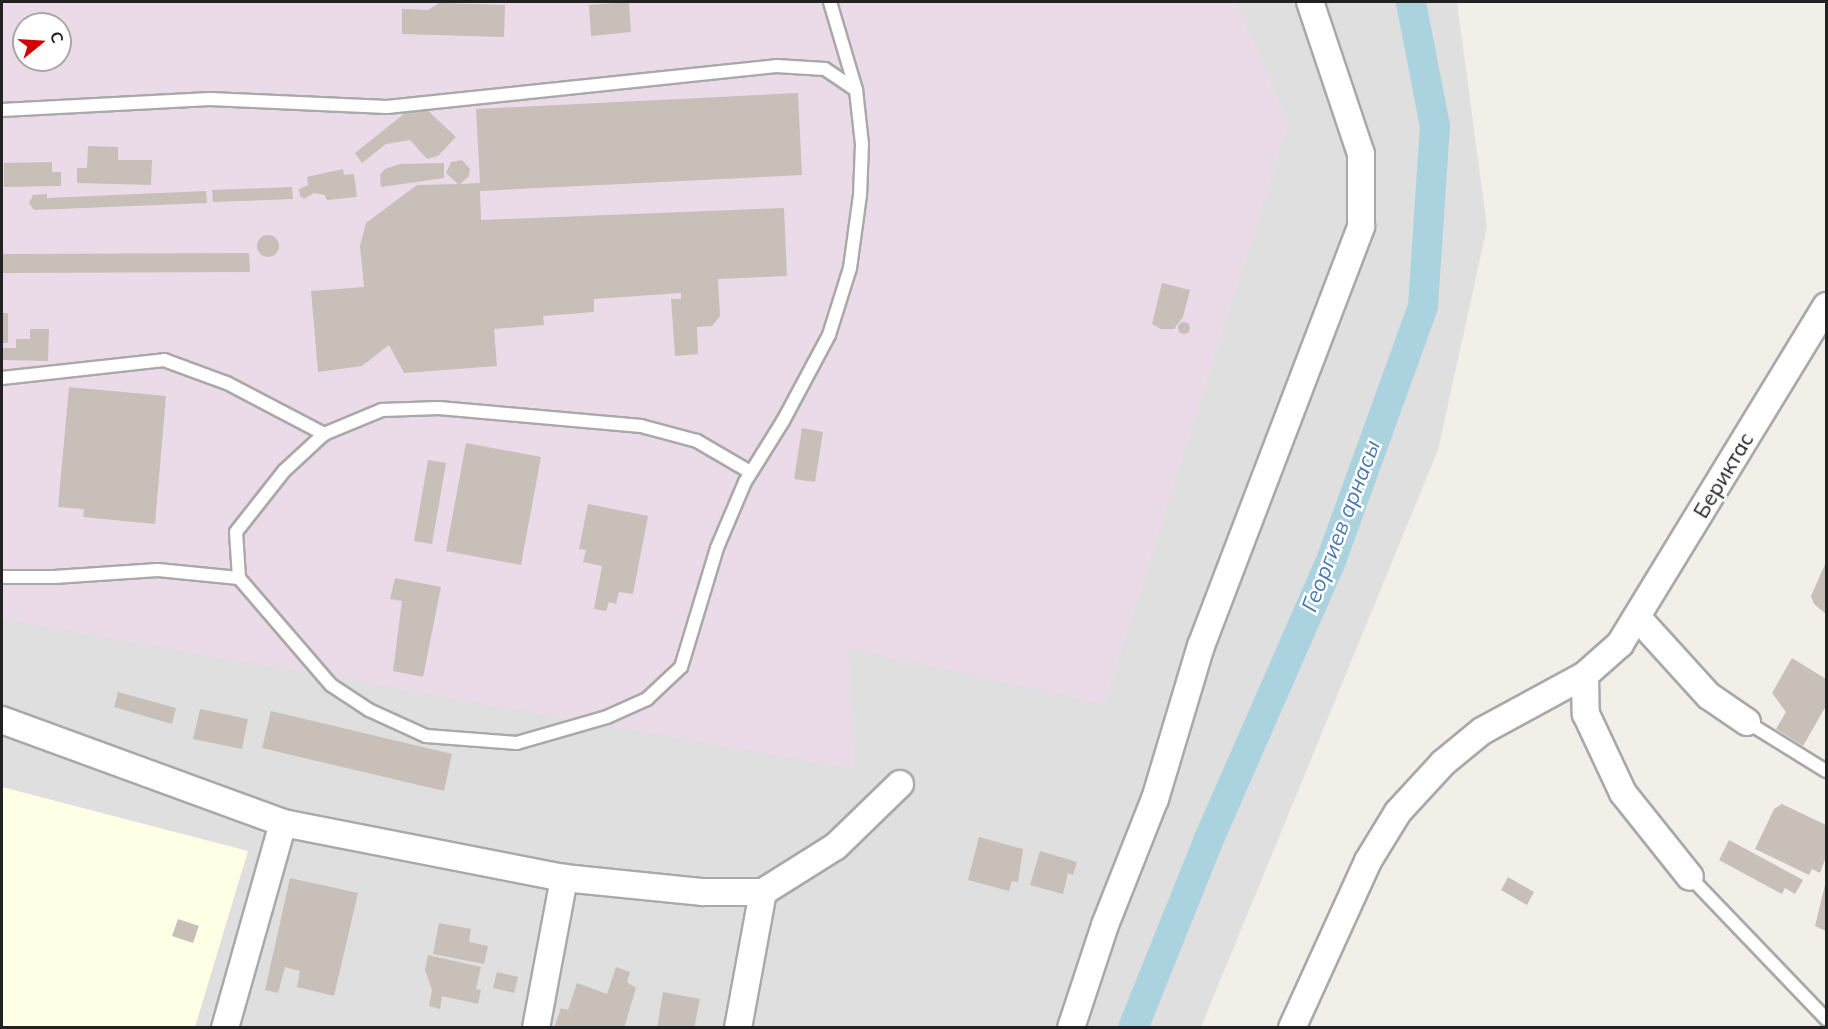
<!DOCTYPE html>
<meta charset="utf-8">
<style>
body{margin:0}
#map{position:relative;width:1828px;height:1029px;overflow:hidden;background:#f2efe9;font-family:Mulish,sans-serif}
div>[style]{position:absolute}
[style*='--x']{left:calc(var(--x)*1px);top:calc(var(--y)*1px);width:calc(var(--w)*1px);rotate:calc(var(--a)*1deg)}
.residential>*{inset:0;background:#e0dfdf}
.industrial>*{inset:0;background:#ebdbe8}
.education>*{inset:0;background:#ffffe5}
.canal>*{height:30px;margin:-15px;padding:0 15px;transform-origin:15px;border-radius:15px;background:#aad3df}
.building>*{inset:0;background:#c7bfb8}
.round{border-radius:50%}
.roads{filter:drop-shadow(2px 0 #a9a9a9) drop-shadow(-2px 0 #a9a9a9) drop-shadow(0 2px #a9a9a9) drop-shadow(0 -2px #a9a9a9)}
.service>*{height:12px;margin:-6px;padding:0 6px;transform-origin:6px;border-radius:6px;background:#fff}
.minor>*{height:26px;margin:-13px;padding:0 13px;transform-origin:13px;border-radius:13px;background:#fff}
span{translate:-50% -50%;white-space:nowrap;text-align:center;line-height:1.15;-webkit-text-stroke:5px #fff;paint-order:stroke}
.street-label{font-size:21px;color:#222}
.water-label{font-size:22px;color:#4a7aab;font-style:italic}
.frame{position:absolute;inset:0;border:3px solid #222;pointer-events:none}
.north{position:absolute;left:12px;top:12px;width:60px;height:60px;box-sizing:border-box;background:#fff;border:2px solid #a7a7a7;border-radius:50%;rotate:72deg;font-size:16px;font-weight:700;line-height:24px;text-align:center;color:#222}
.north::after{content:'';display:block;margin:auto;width:21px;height:27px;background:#d40000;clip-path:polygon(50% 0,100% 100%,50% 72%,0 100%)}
</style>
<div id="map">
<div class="residential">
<i style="clip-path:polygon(evenodd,2px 2px,1457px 2px,1487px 227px,1438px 450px,1201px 1027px,2px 1028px,2px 2px,24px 24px,60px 24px,60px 60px,24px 60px,24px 24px)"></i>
</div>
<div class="industrial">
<i style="clip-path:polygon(evenodd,2px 2px,1236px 2px,1288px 124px,1104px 704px,848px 648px,854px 769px,2px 619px,2px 2px,24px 24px,60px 24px,60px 60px,24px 60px,24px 24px)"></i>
</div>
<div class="education">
<i style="clip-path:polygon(2px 787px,248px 851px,195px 1027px,2px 1027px)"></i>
</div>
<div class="canal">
<i style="--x:1133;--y:1028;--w:201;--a:-68.1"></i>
<i style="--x:1208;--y:841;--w:309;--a:-66.3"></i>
<i style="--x:1332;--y:558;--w:268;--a:-70.1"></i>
<i style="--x:1423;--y:306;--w:180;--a:-86.2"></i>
<i style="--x:1435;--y:126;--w:126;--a:-101"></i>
</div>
<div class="building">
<i style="clip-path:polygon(629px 2px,631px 32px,591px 36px,589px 5px)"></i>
<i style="clip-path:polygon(439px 3px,505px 5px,504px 37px,402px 34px,402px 9px,428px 10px)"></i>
<i style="clip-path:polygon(26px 21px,43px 22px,43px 24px,26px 24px)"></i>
<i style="clip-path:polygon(798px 93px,802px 175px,480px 191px,481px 220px,784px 208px,787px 276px,718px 279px,720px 316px,712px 326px,697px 327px,698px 354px,675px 356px,671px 299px,681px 299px,681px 293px,594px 299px,594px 312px,543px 316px,544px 325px,494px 329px,497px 366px,404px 373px,389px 345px,362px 366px,318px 372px,311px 291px,364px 287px,360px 246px,366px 223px,417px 185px,458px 184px,446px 173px,451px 162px,462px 160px,470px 169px,469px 176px,460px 184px,480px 183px,476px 109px)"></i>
<i style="clip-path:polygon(424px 107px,456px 137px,438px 156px,427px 159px,410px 140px,386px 144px,362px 163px,355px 153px,410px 109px)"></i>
<i style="clip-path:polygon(88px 146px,118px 147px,118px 160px,152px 160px,151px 185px,77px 183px,77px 168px,87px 168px)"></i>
<i style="clip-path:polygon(52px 162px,52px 172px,61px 172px,61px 186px,4px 187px,4px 163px)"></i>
<i style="clip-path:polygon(444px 163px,444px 178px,381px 187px,380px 175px,385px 169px,400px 164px)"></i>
<i style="clip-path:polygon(343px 169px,344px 175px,354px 174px,357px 197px,327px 200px,325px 195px,314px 193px,304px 199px,300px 196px,299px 189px,308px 185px,307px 177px)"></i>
<i style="clip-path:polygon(292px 187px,293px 199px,213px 202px,212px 190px)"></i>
<i style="clip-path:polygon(206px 191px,207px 203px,34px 210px,29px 203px,33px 195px,47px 194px,47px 198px)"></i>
<i class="round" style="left:257px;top:235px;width:22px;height:22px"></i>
<i style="clip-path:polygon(249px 253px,250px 272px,2px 273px,2px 254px)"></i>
<i style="clip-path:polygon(1162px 283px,1190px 290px,1183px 317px,1174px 329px,1161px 329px,1152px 324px)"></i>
<i style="clip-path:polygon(2px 313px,8px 313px,8px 343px,2px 343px)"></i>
<i class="round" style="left:1178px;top:322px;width:12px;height:12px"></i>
<i style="clip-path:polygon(30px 329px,49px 329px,48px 361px,2px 360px,2px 348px,16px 348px,16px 339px,30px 339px)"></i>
<i style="clip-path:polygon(69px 387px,166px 396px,155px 524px,83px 517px,84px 509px,58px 507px)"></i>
<i style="clip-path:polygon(802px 428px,823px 432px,815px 482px,794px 479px)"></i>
<i style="clip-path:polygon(466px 443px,541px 457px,521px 565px,446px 551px)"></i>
<i style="clip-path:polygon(428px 460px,446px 463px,432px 544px,414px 541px)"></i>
<i style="clip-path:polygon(588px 504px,648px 516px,633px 594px,619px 592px,616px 604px,609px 602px,606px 611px,594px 609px,602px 566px,583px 562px,586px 550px,579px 549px)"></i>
<i style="clip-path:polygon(1826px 562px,1826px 614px,1814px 604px,1811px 596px)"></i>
<i style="clip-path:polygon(395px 578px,441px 587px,423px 677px,393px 671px,402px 601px,390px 599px)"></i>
<i style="clip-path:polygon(1792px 658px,1826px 679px,1826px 706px,1803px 746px,1776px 729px,1786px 712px,1772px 693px)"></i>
<i style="clip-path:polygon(118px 692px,176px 708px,172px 724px,114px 707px)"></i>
<i style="clip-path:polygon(200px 709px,248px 719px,242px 749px,193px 739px)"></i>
<i style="clip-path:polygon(271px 711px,452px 754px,444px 791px,262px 748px)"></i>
<i style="clip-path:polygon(1782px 804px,1826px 825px,1826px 857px,1820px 873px,1812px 869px,1809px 875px,1755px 849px,1774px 809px)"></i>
<i style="clip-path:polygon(979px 837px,1023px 849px,1018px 882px,1012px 881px,1009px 891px,968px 880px)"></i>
<i style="clip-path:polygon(1729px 840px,1803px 880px,1795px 894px,1785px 888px,1782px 894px,1719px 860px)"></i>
<i style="clip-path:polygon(1040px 851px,1077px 862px,1073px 875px,1068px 873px,1063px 894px,1030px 885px)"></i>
<i style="clip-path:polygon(1508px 877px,1534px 892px,1527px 905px,1501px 890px)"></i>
<i style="clip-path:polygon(290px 878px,358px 893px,334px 996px,297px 987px,300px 971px,285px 967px,278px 993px,265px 990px)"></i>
<i style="clip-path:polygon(1826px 881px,1826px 931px,1815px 926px)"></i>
<i style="clip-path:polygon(178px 919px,199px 926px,193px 943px,172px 936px)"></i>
<i style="clip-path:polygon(439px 923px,471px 929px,469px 942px,488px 946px,484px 964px,433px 954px)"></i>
<i style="clip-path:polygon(428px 955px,481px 967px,476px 989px,481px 990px,478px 1004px,442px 996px,440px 1009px,429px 1006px,432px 990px,425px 970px)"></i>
<i style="clip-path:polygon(616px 967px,630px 972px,627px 982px,636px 988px,624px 1028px,554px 1028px,561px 1008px,568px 1010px,577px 983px,607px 994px)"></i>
<i style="clip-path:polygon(497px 972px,518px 977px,514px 993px,493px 988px)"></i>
<i style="clip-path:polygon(663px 992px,700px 999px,694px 1028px,657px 1028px)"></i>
</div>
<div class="roads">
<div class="service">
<i style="--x:830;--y:2;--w:92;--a:73.5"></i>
<i style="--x:2;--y:110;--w:208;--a:-3"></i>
<i style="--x:210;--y:99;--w:177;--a:2.6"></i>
<i style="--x:387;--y:107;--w:391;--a:-6"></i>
<i style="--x:776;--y:66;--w:49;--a:3.5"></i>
<i style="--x:825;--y:69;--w:37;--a:34"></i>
<i style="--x:856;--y:90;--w:54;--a:83.7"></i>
<i style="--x:862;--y:144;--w:51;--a:92.2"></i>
<i style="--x:860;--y:195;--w:74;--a:97.8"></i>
<i style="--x:850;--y:268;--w:70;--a:107.4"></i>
<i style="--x:829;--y:335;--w:98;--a:118.1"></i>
<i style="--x:783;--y:421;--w:72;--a:121.9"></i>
<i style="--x:745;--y:482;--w:72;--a:113"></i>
<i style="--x:717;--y:548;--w:124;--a:106.8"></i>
<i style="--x:681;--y:667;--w:47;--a:136.7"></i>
<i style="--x:647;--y:699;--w:44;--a:155.8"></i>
<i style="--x:607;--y:717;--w:94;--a:163.9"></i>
<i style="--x:517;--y:743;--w:91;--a:-175.6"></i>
<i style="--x:426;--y:736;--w:63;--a:-155.5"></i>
<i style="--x:369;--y:710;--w:45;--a:-146.7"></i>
<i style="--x:331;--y:685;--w:141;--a:-130.7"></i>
<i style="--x:239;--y:578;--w:46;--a:-93.7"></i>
<i style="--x:236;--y:532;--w:78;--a:-51.8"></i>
<i style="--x:284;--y:471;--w:54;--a:-42.8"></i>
<i style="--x:324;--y:434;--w:63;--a:-22.5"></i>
<i style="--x:382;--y:410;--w:57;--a:-2"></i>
<i style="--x:439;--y:408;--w:203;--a:5.1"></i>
<i style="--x:641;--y:426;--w:58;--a:15"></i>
<i style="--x:697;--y:441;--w:61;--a:30.3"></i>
<i style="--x:2;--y:378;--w:163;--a:-6.3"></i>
<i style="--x:164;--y:360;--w:67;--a:20.1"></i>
<i style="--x:227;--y:383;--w:110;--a:27.7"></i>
<i style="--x:2;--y:577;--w:52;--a:0"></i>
<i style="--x:54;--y:577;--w:104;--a:-3.9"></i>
<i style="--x:158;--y:570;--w:81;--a:5.6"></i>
<i style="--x:1747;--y:722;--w:93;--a:31.8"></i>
<i style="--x:1690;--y:877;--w:197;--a:46.2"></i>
</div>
<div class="minor">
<i style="--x:1637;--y:617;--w:107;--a:47.7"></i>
<i style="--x:1709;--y:696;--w:46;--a:34.4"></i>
<i style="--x:1585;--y:675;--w:39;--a:89"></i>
<i style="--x:1586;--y:714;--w:87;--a:64.9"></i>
<i style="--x:1623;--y:793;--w:107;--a:51.4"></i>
<i style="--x:2;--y:720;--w:299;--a:20.1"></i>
<i style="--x:283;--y:823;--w:286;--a:11.1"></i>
<i style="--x:564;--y:878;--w:140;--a:5.8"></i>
<i style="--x:703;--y:892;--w:60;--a:0"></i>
<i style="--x:763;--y:892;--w:86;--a:-32.2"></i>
<i style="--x:836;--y:846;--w:89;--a:-44.1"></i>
<i style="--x:225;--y:1028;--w:213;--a:-74.2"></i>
<i style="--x:536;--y:1028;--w:153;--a:-79.4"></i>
<i style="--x:738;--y:1028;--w:138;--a:-79.6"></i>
<i style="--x:1071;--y:1028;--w:108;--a:-71.7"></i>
<i style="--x:1105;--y:925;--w:136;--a:-68.4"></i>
<i style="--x:1155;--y:799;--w:160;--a:-73.3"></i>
<i style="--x:1201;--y:646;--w:449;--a:-69.1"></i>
<i style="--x:1361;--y:226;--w:72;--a:-90"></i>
<i style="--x:1361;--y:154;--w:160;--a:-108.5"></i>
<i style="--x:1292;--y:1028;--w:183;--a:-65.5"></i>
<i style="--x:1368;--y:861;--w:57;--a:-58.5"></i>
<i style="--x:1398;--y:812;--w:67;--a:-47.4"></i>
<i style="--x:1443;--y:763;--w:50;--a:-39.4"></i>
<i style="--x:1482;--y:731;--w:117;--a:-28.5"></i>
<i style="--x:1585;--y:675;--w:47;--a:-41.5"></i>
<i style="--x:1620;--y:644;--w:396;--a:-58.6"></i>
</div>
</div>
<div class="street-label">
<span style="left:1723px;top:475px;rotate:-59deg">Бериктас</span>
</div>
<div class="water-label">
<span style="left:1341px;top:526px;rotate:-69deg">Георгиев арнасы</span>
</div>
<div class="frame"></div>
<div class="north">С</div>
</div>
